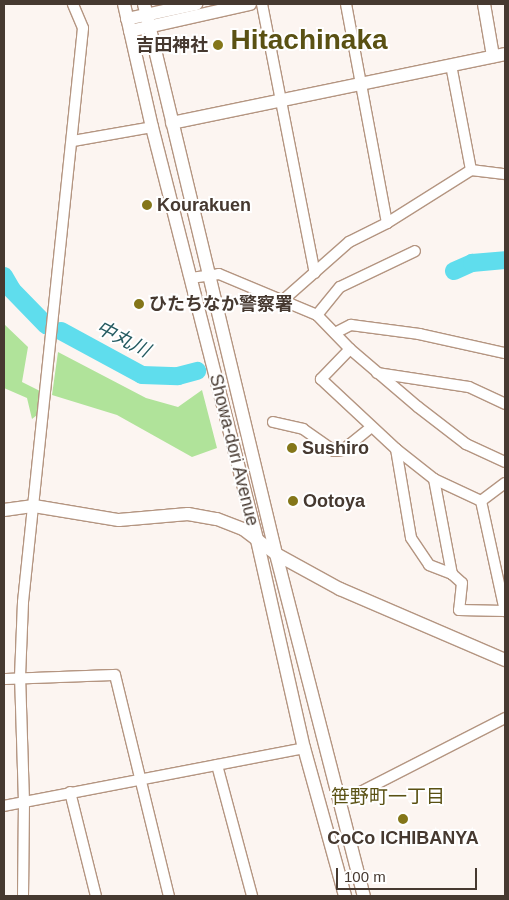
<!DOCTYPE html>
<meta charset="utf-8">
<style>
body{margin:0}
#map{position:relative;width:509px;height:900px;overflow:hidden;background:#fcf5f1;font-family:Helvetica,"Noto Sans JP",sans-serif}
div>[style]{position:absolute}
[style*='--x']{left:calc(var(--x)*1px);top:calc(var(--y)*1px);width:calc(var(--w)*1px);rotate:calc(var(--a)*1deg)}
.green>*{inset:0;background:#b0e39a}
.river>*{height:18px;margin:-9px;padding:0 9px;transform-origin:9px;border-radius:9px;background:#5fdded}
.roads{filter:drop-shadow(1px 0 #b49581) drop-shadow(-1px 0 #b49581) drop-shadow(0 1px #b49581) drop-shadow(0 -1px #b49581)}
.minor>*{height:10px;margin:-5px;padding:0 5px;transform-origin:5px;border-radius:5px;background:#fff}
.tertiary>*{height:12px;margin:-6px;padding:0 6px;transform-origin:6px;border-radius:6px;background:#fff}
.dots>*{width:14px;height:14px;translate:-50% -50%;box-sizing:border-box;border:2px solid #fff;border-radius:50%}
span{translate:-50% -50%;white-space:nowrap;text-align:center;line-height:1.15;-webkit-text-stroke:4px #fff;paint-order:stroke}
.poi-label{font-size:18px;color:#463930;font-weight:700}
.right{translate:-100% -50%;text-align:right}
.left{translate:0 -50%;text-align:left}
.street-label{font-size:18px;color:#463930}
.water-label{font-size:19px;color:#255b61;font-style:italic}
.neighbourhood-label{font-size:19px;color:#5a5113}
.town-label{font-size:28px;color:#5a5113;font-weight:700}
.frame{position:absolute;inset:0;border:5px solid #463930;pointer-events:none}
.scale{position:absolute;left:336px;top:868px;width:141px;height:22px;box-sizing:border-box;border:2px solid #463930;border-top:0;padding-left:6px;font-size:15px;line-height:18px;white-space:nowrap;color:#463930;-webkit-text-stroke:4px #fff;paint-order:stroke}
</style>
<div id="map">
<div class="green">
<i style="clip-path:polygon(4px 324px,28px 347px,22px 382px,40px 391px,42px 411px,32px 419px,27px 398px,4px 388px)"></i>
<i style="clip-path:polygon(58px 352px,146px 398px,178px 407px,202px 390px,217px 448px,192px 457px,117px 415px,52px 395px)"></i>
</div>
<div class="river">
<i style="--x:454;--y:271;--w:20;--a:-24"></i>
<i style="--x:472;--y:263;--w:33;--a:-5"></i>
<i style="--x:4;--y:276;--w:16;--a:60"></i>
<i style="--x:12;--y:290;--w:49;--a:45.8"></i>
<i style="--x:61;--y:331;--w:92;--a:28.5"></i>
<i style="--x:142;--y:375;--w:36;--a:2"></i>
<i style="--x:178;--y:376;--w:20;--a:-15"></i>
</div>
<div class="roads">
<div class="minor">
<i style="--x:262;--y:4;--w:274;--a:78.9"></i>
<i style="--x:346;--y:4;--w:223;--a:79.4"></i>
<i style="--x:451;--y:65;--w:107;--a:79.2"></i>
<i style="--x:73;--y:141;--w:80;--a:-10"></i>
<i style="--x:191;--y:278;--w:28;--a:-8"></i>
<i style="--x:219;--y:274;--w:106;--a:22.7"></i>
<i style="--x:317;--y:315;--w:47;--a:45.9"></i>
<i style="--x:350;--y:349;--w:89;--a:40.5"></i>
<i style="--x:418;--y:407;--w:61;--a:37.6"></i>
<i style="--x:466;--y:444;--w:43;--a:24.8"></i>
<i style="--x:281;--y:302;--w:91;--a:-41.4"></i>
<i style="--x:349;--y:242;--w:42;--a:-26.6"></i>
<i style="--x:387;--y:223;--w:99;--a:-32.2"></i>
<i style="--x:471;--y:170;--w:34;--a:7"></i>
<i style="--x:317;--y:315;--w:36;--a:-51"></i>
<i style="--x:340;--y:287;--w:83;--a:-25.6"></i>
<i style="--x:335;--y:333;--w:18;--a:-27"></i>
<i style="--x:351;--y:325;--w:69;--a:7.5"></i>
<i style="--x:419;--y:334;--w:88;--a:12.5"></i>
<i style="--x:350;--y:349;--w:42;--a:134"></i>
<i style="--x:321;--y:379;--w:103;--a:43"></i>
<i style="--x:396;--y:449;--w:48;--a:38.3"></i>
<i style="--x:434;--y:479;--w:52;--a:25.1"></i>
<i style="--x:377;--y:373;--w:93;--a:8.7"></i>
<i style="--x:469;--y:387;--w:40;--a:25"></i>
<i style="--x:273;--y:422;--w:31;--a:13"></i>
<i style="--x:303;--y:429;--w:38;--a:35"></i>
<i style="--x:334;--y:451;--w:9;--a:-6"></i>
<i style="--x:343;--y:450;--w:36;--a:-39"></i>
<i style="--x:396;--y:449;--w:90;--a:80.4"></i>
<i style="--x:411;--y:538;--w:32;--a:56"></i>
<i style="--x:429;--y:565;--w:25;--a:21"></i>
<i style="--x:434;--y:479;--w:97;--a:79.3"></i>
<i style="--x:452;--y:574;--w:13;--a:42"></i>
<i style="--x:462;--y:583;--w:27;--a:96"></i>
<i style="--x:459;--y:610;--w:46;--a:1.2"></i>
<i style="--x:481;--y:501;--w:113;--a:77.7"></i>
<i style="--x:481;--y:501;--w:30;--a:-37"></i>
<i style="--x:4;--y:679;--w:111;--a:-2.1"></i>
<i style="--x:115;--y:675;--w:228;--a:76.3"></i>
<i style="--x:217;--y:765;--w:136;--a:75"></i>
<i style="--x:70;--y:792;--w:107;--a:76"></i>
<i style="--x:341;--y:802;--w:184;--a:-27.1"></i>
<i style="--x:4;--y:806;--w:306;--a:-10.9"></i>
<i style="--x:23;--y:896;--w:94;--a:-89.4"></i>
<i style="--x:24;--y:802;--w:125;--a:-91.8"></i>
<i style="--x:20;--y:677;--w:75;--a:-87.7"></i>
<i style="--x:23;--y:602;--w:577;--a:-84.03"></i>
<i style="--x:83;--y:28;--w:26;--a:-113"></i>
</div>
<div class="tertiary">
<i style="--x:124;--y:4;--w:126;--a:77.2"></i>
<i style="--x:152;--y:127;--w:426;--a:75.7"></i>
<i style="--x:257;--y:540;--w:213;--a:77.3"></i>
<i style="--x:304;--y:748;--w:154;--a:74.5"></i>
<i style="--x:144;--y:4;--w:566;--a:76.5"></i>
<i style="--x:276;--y:554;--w:353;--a:75.6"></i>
<i style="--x:484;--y:4;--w:53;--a:80.2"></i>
<i style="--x:127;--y:19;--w:71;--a:-12.3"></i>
<i style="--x:130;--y:31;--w:123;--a:-12.7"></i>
<i style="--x:172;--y:123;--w:340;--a:-11.7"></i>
<i style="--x:4;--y:510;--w:30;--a:-8"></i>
<i style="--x:34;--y:506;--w:86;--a:9.4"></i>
<i style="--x:119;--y:520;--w:69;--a:-5"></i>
<i style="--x:188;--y:514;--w:29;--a:10"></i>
<i style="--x:217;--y:519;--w:28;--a:21"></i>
<i style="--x:243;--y:529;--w:41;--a:37.1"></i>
<i style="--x:276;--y:554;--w:73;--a:28.7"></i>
<i style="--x:340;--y:589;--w:180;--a:23.3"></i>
</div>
</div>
<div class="dots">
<i style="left:218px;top:45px;background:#847619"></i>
<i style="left:147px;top:205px;background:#847619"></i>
<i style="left:139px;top:304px;background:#847619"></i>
<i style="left:292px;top:448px;background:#847619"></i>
<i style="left:293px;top:501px;background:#847619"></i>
<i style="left:403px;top:819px;background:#847619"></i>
</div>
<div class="poi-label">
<span class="right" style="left:208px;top:45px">吉田神社</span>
<span class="left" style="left:157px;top:205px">Kourakuen</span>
<span class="left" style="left:149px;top:304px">ひたちなか警察署</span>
<span class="left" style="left:302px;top:448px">Sushiro</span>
<span class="left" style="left:303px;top:501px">Ootoya</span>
<span style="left:403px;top:838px">CoCo ICHIBANYA</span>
</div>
<div class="street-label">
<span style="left:234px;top:450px;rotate:76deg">Showa-dori Avenue</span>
</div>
<div class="water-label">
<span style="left:123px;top:339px;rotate:27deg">中丸川</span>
</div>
<div class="neighbourhood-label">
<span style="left:388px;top:797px">笹野町一丁目</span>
</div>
<div class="town-label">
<span style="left:309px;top:40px">Hitachinaka</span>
</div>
<div class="frame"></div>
<div class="scale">100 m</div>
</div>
